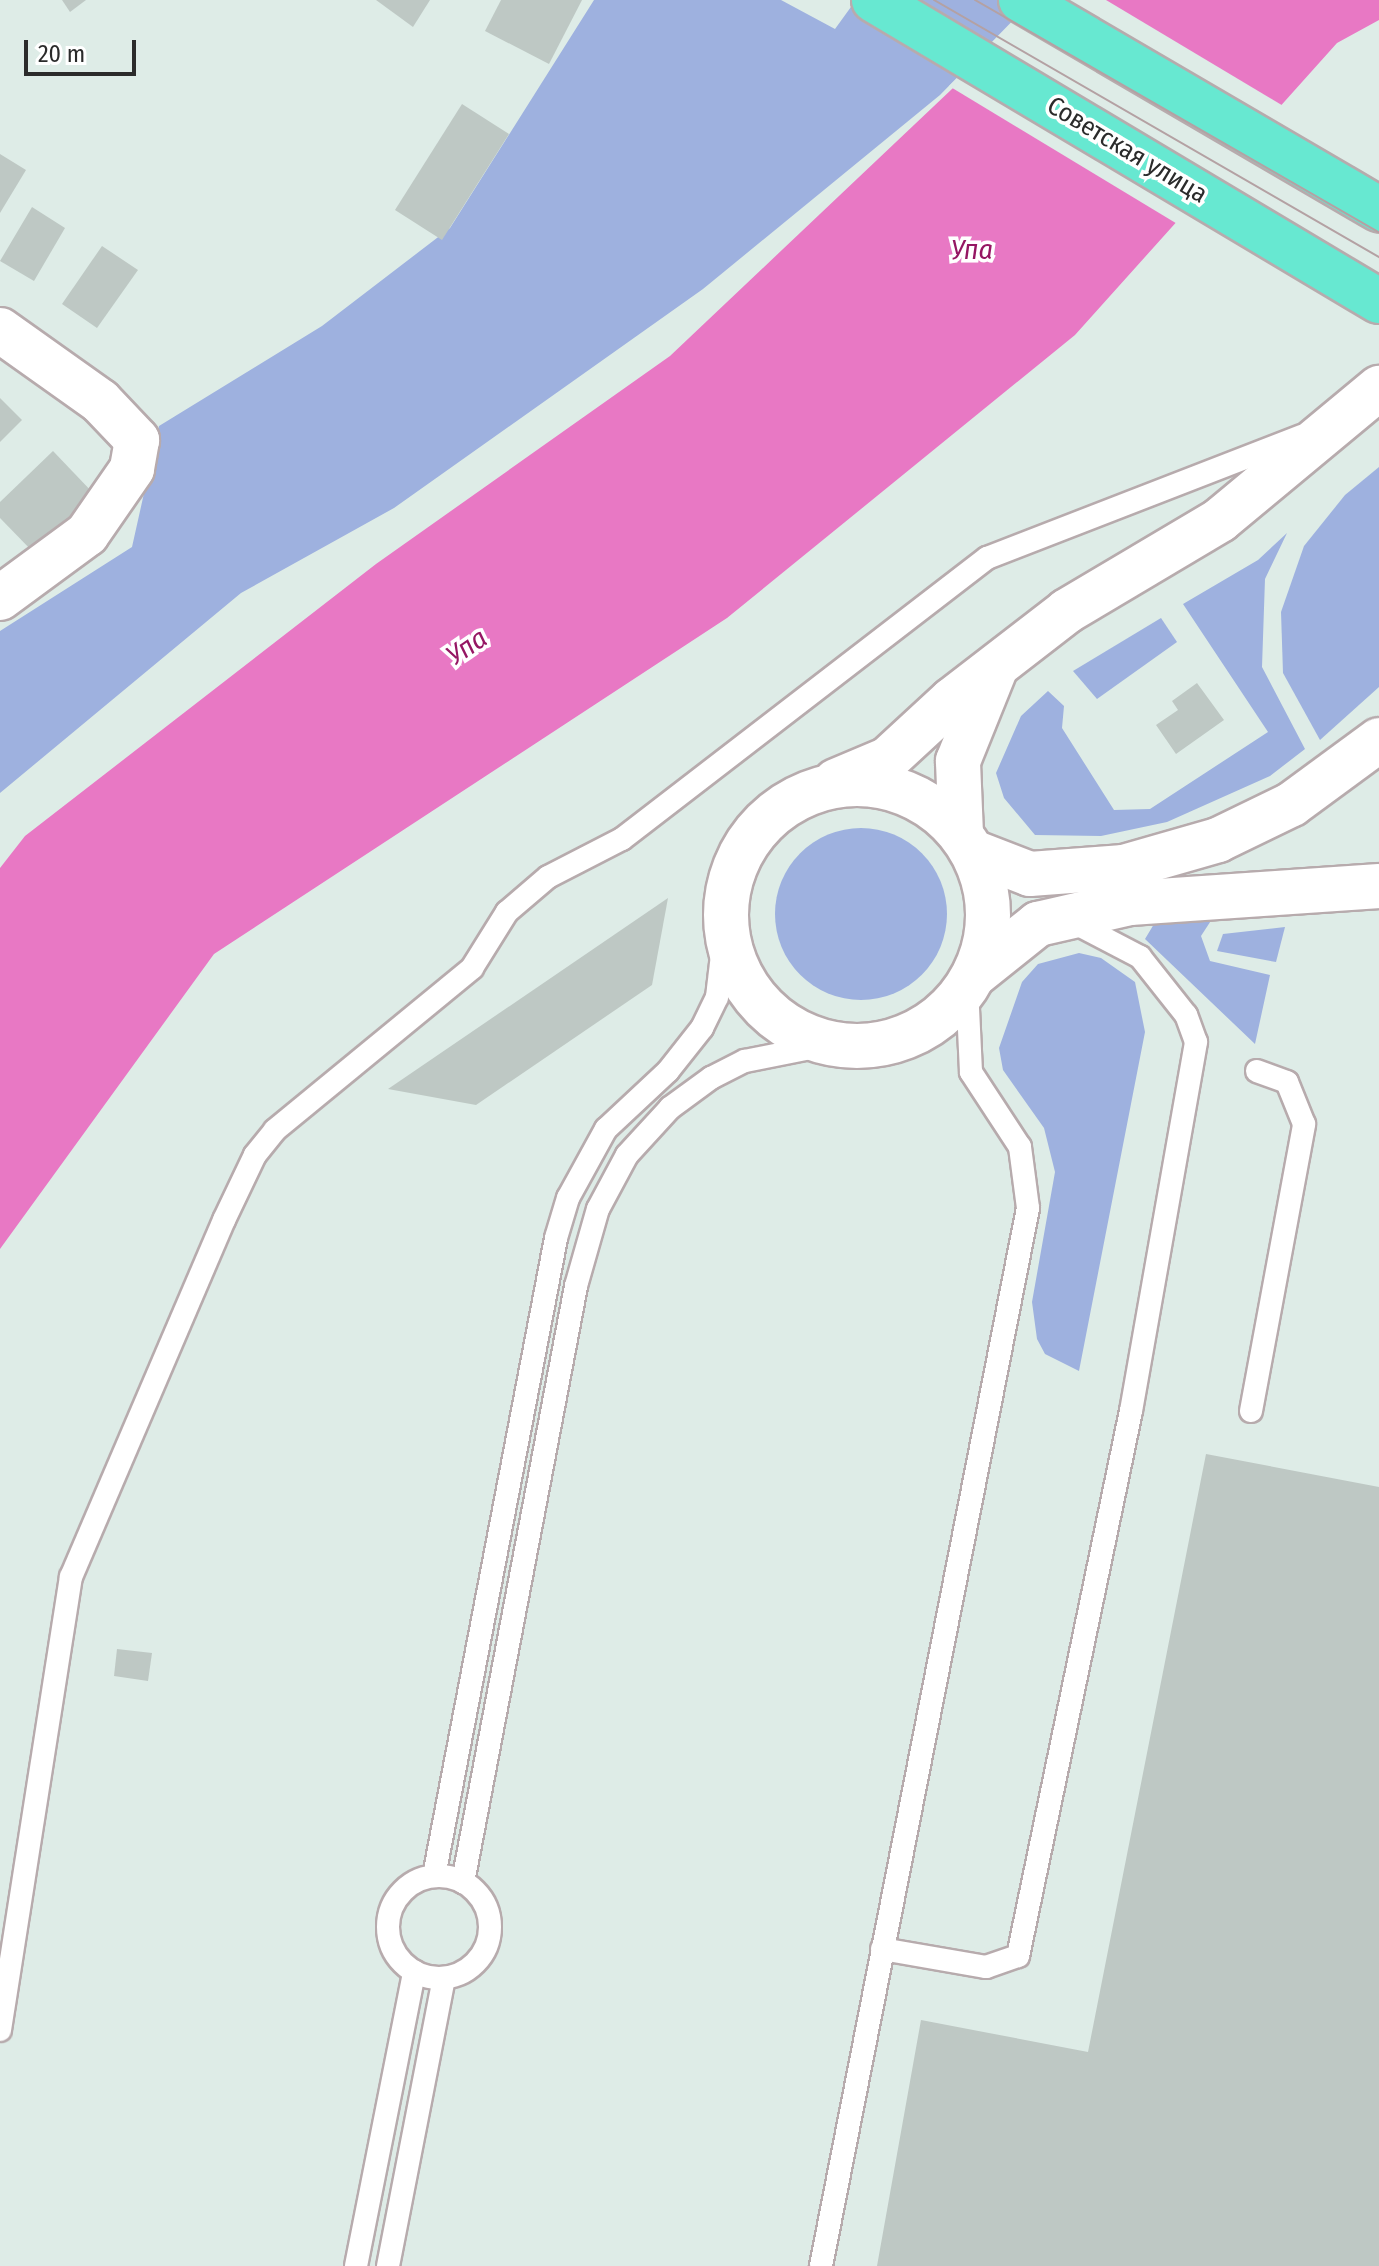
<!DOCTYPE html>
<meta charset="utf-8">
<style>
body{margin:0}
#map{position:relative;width:1379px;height:2266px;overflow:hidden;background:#deece7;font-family:"Fira Sans Condensed",sans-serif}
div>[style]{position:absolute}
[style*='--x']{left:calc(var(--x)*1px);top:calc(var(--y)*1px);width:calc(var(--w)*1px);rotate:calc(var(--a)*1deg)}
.green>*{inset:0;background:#9eb1df}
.round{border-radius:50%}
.water>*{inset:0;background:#e878c4}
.pier>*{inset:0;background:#deece7}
.building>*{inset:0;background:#bec8c4}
.roads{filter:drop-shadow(2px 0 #b7abad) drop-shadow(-2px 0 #b7abad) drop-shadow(0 2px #b7abad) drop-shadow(0 -2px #b7abad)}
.lane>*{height:22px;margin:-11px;padding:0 11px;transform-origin:11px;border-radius:11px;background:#fff}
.lane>.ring{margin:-11px;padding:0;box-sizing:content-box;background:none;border:22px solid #fff;border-radius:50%}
.street>*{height:44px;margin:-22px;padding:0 22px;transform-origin:22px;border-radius:22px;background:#fff}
.street>.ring{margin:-22px;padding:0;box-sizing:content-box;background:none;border:44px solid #fff;border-radius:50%}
.primary>*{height:44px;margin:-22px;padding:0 22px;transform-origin:22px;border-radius:22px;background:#67e8d1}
.tram>*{height:2px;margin:-1px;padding:0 1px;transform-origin:1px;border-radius:1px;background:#b4a1a3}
span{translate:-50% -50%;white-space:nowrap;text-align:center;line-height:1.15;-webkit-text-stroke:7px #fff;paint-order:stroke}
.street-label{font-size:26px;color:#2b2b2b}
.water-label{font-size:28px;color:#951663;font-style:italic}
.scale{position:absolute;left:24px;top:40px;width:112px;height:36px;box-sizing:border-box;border:4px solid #2b2b2b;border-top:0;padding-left:10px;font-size:24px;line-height:28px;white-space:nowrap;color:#2b2b2b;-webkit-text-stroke:6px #fff;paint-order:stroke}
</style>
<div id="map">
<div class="green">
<i style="clip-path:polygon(594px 0,781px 0,835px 29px,856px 0,1033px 0,940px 95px,703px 289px,394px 508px,241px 593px,0 793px,0 631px,132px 547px,159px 426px,322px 326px,450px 228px)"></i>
<i style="clip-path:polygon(1379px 467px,1379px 687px,1320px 740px,1283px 673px,1281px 612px,1304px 546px,1345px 495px)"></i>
<i style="clip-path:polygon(1287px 533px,1265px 579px,1262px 667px,1305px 749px,1270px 776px,1167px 822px,1101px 836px,1035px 835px,1004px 798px,996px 773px,1021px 716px,1048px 691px,1064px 706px,1062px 728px,1114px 810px,1150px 809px,1268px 732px,1183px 604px,1258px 560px)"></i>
<i style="clip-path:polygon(1161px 618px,1177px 642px,1097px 699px,1073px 671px)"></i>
<i class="round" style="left:775px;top:828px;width:172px;height:172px"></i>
<i style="clip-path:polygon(1214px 916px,1201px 936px,1210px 961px,1270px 975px,1255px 1044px,1145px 939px,1154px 924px)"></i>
<i style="clip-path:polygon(1285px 927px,1276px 962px,1217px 951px,1223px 934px)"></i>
<i style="clip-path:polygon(1079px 953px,1101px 958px,1135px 982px,1145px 1032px,1079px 1371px,1045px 1354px,1037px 1339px,1032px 1302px,1055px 1172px,1044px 1128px,1003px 1070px,999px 1048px,1022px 982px,1038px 964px)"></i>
</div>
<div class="water">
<i style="clip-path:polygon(1046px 0,1379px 0,1379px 20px,1337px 43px,1075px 335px,727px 618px,214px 954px,0 1249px,0 868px,25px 836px,376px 564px,670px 356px)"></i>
</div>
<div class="pier">
<i style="clip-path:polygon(1040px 0,1106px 0,1285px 107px,1179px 225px,949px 86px)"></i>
</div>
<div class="building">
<i style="clip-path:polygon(62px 0,86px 0,70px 12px)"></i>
<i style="clip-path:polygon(376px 0,430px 0,413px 27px)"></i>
<i style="clip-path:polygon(501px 0,582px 0,549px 64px,485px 31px)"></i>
<i style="clip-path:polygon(462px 104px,509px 134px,442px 240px,395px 210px)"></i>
<i style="clip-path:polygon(0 154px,26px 170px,0 213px)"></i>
<i style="clip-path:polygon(32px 207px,65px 228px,34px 281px,0 261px)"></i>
<i style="clip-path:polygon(102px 246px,138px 270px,97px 328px,62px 304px)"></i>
<i style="clip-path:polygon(0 398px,22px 420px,0 442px)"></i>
<i style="clip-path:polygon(53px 451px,95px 495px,35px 554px,0 518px,0 502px)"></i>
<i style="clip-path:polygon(1197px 683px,1224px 720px,1176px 754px,1156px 725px,1178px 710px,1172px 701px)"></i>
<i style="clip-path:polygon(668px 898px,652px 985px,476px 1105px,388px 1089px)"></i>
<i style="clip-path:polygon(1206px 1454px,1379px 1487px,1379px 2266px,877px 2266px,921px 2020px,1088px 2052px)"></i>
<i style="clip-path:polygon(117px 1649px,152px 1653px,148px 1681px,114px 1676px)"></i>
</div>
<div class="roads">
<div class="lane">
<i style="--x:1251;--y:1411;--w:292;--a:-79.5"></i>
<i style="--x:1304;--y:1124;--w:45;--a:-112"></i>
<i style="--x:1287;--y:1082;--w:32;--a:-160"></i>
<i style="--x:434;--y:1876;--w:650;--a:-79.17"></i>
<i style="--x:556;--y:1238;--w:42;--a:-73.3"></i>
<i style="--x:568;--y:1198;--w:79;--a:-61.2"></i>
<i style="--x:606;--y:1129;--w:85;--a:-43.1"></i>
<i style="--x:668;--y:1071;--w:55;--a:-51.7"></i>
<i style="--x:702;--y:1028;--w:34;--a:-64"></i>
<i style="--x:717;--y:997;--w:77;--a:-83.2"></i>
<i class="ring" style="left:388px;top:1876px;width:80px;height:80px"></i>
<i style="--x:463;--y:1882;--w:607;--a:-79.26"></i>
<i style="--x:576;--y:1286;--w:80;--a:-74.1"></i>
<i style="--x:598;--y:1209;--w:61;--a:-61.8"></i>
<i style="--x:627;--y:1155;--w:64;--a:-47.5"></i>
<i style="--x:670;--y:1108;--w:51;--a:-36.2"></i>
<i style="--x:711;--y:1078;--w:38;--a:-27"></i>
<i style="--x:745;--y:1061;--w:88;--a:-11.2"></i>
<i style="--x:882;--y:1949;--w:106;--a:9.8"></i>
<i style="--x:986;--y:1967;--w:34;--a:-19"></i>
<i style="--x:1018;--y:1956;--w:557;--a:-78.29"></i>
<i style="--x:1131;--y:1411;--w:375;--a:-80"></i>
<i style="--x:1196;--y:1042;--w:29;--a:-110"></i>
<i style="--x:1186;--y:1015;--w:74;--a:-128.4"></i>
<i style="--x:1140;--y:957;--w:71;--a:-152.4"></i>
<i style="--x:0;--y:2030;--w:459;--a:-81.1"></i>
<i style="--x:71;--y:1577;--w:388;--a:-66.8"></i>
<i style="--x:224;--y:1220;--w:72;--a:-64.5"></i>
<i style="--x:255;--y:1155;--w:32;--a:-51"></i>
<i style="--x:275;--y:1130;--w:255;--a:-39.4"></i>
<i style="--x:472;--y:968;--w:66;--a:-58"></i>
<i style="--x:507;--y:912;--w:54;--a:-40.5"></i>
<i style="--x:548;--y:877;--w:83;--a:-27.2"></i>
<i style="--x:622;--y:839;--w:461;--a:-37.6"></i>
<i style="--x:987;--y:558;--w:338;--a:-21.2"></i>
<i style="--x:356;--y:2266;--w:300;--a:-78.8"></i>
<i style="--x:388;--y:2266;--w:293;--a:-79"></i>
<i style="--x:821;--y:2266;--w:1078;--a:-78.93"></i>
<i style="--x:1028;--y:1208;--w:62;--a:-97.5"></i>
<i style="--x:1020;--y:1147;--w:90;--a:-123.2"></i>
<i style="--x:971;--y:1072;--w:84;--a:-92.7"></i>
</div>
<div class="street">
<i style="--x:0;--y:330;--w:123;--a:35.4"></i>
<i style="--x:100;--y:401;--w:54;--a:46.5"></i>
<i style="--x:137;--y:440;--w:29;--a:100"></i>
<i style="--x:132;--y:469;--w:79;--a:124.7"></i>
<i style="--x:87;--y:534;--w:108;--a:143.7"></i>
<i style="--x:836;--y:781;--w:56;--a:-22.9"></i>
<i style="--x:888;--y:759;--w:87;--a:-42.7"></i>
<i style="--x:952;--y:700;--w:145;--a:-37.7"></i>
<i style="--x:1067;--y:611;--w:178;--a:-30.7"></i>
<i style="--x:1220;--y:520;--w:207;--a:-39.7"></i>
<i class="ring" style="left:726px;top:784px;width:218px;height:218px"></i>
<i style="--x:961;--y:834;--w:73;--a:-92.4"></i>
<i style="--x:958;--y:761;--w:96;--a:-68"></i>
<i style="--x:973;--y:852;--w:61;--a:21.1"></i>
<i style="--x:1030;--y:874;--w:94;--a:-4.3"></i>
<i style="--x:1124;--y:867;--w:98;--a:-16"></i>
<i style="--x:1218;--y:840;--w:82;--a:-25.9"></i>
<i style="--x:1292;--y:804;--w:108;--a:-36.3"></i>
<i style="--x:974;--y:975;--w:82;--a:-38.6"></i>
<i style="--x:1038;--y:924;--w:94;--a:-12.9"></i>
<i style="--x:1130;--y:903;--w:250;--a:-3.9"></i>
</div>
<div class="primary">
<i style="--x:874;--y:0;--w:588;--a:30.8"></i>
<i style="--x:1021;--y:0;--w:415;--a:30.3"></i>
</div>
</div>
<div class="tram">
<i style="--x:934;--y:0;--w:514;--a:30.01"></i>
<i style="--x:975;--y:0;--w:466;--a:29.9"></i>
</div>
<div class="street-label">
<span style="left:1127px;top:150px;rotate:31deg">Советская улица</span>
</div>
<div class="water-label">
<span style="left:972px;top:250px">Упа</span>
<span style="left:467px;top:647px;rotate:-34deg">Упа</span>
</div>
<div class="scale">20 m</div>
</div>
